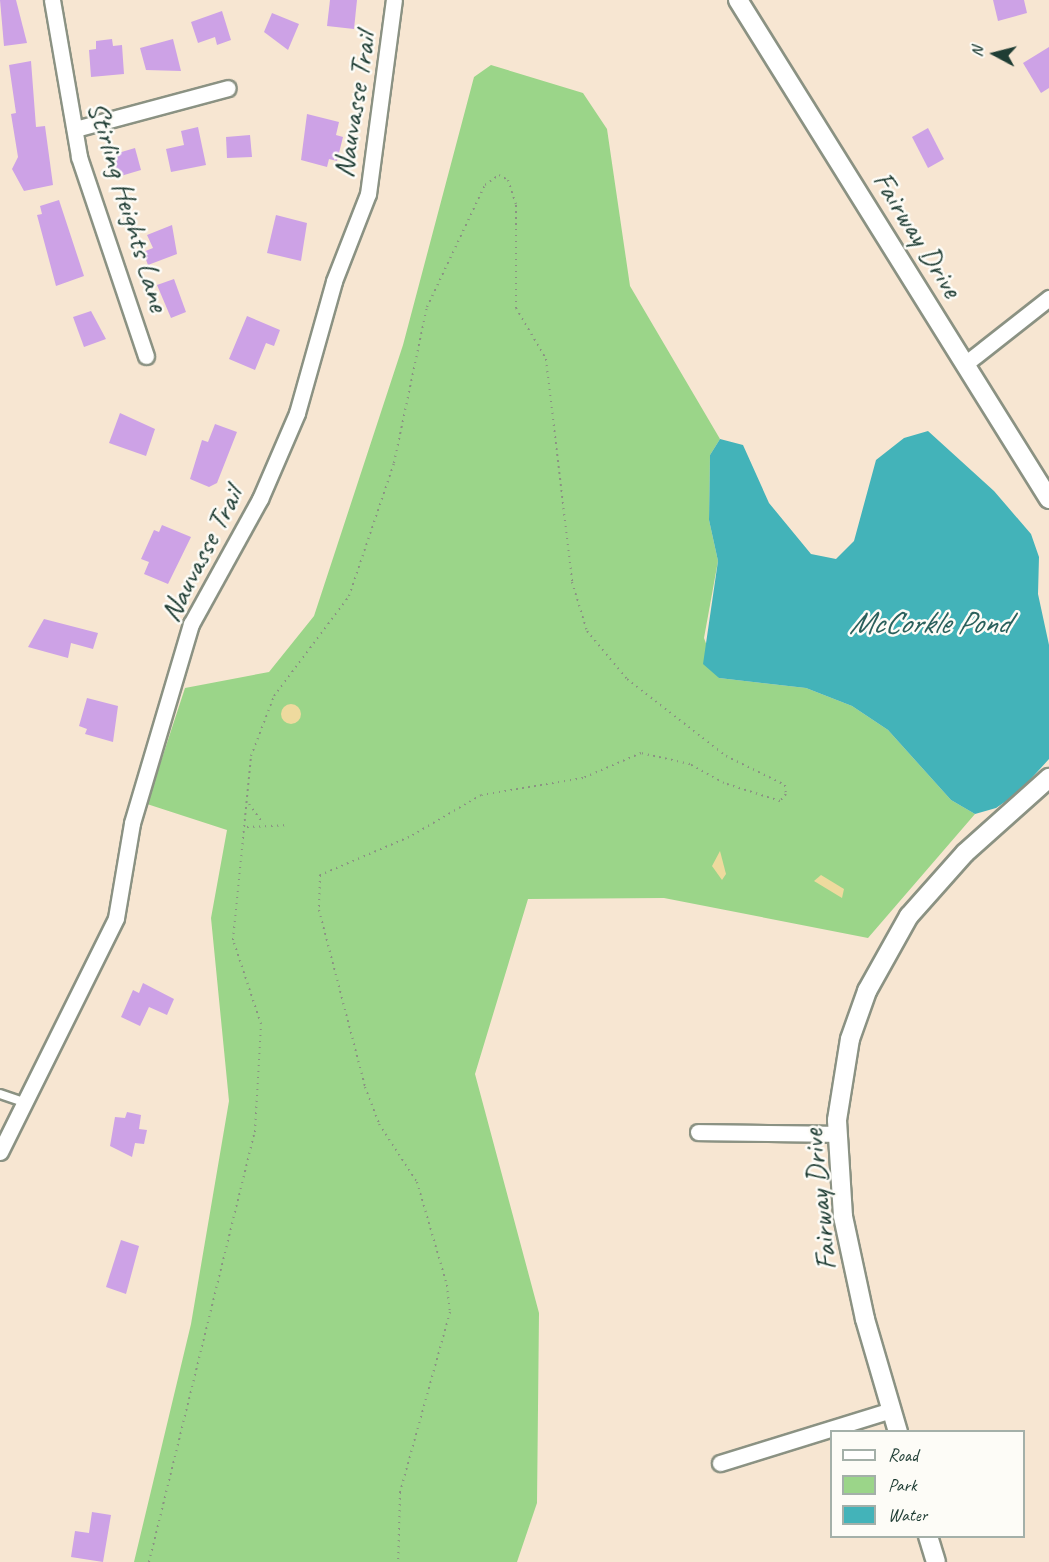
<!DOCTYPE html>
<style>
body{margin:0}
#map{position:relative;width:1049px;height:1562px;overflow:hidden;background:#f7e6d2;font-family:Caveat,sans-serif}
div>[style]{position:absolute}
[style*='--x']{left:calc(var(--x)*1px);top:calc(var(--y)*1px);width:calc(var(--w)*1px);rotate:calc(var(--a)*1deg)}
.green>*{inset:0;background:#9bd589}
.sand>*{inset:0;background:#eeda9e}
.round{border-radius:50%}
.water>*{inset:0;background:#43b3b9}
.building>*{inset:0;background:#cda2e6}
.path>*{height:2px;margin-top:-1px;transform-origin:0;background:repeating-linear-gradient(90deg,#8b9283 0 1.5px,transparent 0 6px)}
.roads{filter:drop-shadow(2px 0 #8b9283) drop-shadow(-2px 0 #8b9283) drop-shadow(0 2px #8b9283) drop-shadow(0 -2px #8b9283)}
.service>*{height:8px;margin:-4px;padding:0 4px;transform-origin:4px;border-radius:4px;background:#fff}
.minor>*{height:15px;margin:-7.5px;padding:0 7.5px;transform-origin:7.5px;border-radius:7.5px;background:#fff}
.tertiary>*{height:18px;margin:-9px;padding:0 9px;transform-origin:9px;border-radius:9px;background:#fff}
span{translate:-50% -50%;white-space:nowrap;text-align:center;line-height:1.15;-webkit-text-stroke:5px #fdfcf7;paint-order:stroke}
.street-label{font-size:30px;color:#1f3d34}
.water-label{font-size:32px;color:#2a605c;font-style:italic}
.legend{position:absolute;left:830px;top:1430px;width:195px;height:108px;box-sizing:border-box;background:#fdfcf7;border:2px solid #a4b0a9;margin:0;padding:8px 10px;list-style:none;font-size:18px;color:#1f3d34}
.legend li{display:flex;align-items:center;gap:12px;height:30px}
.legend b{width:30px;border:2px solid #a4b0a9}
.north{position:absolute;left:965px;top:24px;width:60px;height:60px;-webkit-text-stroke:4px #fdfcf7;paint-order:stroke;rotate:277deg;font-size:16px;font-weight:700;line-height:24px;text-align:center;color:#1f3d34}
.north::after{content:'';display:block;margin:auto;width:21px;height:27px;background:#1f3d34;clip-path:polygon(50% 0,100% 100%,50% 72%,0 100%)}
</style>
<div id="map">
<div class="green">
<i style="clip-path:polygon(491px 65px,583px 93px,607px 129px,630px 286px,720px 439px,710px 455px,709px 520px,718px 561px,704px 638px,719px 678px,806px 688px,852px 706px,888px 730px,951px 800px,975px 814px,868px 938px,664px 898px,528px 899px,475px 1074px,539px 1313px,537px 1503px,517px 1562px,134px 1562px,191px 1324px,229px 1101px,211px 918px,227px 830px,147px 804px,185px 688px,269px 672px,314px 616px,403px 345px,474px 77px)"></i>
</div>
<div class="sand">
<i class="round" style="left:281px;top:704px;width:20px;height:20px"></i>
<i style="clip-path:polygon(720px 851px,726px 874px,722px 880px,712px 866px)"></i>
<i style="clip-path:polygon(821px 875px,844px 889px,842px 898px,814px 881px)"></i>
</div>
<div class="water">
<i style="clip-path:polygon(928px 431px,994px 491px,1031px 534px,1039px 557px,1038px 594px,1049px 645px,1049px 759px,1018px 793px,996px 808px,975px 814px,951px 800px,888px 730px,852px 706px,806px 688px,719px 678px,703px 664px,718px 561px,709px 520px,710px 455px,720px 439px,743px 445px,769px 503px,811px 554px,836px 559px,854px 541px,876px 460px,904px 438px)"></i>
</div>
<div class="building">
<i style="clip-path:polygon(0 0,16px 0,27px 43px,4px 46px)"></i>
<i style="clip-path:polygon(330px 0,357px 0,354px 29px,327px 26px)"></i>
<i style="clip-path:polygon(993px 0,1024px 0,1027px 13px,998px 21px)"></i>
<i style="clip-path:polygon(222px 11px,231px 40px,217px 45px,215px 37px,198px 43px,191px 22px)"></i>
<i style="clip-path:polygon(272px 13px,299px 24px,288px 50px,264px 32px)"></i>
<i style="clip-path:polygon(112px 39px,113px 46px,122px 45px,124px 74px,91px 77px,89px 50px,96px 49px,96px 41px)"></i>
<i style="clip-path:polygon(173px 39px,181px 71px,146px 70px,140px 48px)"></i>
<i style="clip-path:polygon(1049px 47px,1049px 88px,1041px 93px,1023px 63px)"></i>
<i style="clip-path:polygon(31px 61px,36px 127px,45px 126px,53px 185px,24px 191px,12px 169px,18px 157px,11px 114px,16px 113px,9px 65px)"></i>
<i style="clip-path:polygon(307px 114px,339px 122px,336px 135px,343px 137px,337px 161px,329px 159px,327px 167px,301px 160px)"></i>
<i style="clip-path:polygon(198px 127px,206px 165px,171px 172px,166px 149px,184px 145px,181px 131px)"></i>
<i style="clip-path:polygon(928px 128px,944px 159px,928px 168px,912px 137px)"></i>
<i style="clip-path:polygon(250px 135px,252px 157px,227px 158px,226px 137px)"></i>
<i style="clip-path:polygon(135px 148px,141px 170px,114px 178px,108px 156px)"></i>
<i style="clip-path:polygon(59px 200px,84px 276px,56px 286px,37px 215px,42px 214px,40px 206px)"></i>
<i style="clip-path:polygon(276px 215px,307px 223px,301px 261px,267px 253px)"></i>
<i style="clip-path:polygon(172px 225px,177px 254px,148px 265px,143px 252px,153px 248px,147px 235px)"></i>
<i style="clip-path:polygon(174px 279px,186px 312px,171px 318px,157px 285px)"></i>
<i style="clip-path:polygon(91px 311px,106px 339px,84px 347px,73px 317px)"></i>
<i style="clip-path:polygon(247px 316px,280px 330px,274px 346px,266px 343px,255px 370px,229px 359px)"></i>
<i style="clip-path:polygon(120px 413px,155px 429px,146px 456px,109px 443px)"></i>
<i style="clip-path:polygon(215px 424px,237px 432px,217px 483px,209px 487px,190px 479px,202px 440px,208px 442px)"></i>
<i style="clip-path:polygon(162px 525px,191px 537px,168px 584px,144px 574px,149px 562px,141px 559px,154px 530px,159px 532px)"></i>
<i style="clip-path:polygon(44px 619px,98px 633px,93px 649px,71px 643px,68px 658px,28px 647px)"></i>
<i style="clip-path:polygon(87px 698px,118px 706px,113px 742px,85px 734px,87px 729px,79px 726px)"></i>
<i style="clip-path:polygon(143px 983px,174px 999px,167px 1015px,149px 1007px,140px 1026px,121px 1017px,133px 990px,139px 993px)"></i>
<i style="clip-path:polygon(127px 1112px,141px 1115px,139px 1129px,147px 1130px,144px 1144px,135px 1143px,132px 1157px,110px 1146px,115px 1117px,125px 1118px)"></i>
<i style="clip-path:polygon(121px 1240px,139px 1246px,126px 1294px,106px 1287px)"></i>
<i style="clip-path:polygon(92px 1512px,111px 1515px,103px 1562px,71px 1557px,75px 1531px,89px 1533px)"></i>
</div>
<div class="path">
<i style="--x:249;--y:804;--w:24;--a:54"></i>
<i style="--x:247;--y:827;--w:41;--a:-2.8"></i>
<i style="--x:149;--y:1562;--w:443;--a:-76.2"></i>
<i style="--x:255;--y:1132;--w:108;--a:-86.8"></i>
<i style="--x:261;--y:1024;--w:89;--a:-108.4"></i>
<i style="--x:233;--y:940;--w:185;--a:-84.4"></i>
<i style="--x:251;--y:756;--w:64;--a:-69"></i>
<i style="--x:274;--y:696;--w:125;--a:-53.1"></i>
<i style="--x:349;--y:596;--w:140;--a:-71.3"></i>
<i style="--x:394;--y:463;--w:159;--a:-78.1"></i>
<i style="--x:427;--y:307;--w:135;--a:-64.6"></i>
<i style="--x:485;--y:185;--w:17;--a:-36"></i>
<i style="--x:499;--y:175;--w:10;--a:29"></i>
<i style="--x:508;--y:180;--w:26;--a:72"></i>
<i style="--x:516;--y:205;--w:103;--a:90"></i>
<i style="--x:516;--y:308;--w:59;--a:59.5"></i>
<i style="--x:546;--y:359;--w:225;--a:83.3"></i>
<i style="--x:572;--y:582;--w:51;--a:73"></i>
<i style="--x:587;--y:631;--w:62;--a:50.2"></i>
<i style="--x:627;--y:679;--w:125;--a:37.9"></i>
<i style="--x:726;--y:756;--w:66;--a:26.2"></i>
<i style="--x:785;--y:785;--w:9;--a:84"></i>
<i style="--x:786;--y:794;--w:9;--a:131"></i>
<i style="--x:780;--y:801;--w:59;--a:-162.2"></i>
<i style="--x:724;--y:783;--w:39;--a:-151"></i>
<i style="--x:690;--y:764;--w:50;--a:-167.3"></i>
<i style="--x:641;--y:753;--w:63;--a:156.7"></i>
<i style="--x:583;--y:778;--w:103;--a:170.5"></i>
<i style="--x:481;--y:795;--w:83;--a:149.7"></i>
<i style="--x:409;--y:837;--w:97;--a:156.9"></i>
<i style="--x:320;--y:875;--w:35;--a:92"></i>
<i style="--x:319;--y:910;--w:183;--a:75.4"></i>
<i style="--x:365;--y:1087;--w:40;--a:69"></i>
<i style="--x:379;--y:1124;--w:69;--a:56.8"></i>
<i style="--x:417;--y:1182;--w:107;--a:73.8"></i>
<i style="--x:447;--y:1285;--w:27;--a:84"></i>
<i style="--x:450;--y:1312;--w:187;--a:105.5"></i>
<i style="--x:400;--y:1492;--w:70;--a:91.6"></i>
</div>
<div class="roads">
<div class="service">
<i style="--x:0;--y:1094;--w:24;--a:19"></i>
</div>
<div class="minor">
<i style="--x:52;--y:0;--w:159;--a:80.2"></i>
<i style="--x:79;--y:157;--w:210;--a:71.4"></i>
<i style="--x:75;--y:129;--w:158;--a:-15"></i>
<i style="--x:965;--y:364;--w:107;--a:-38.2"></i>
<i style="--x:698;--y:1132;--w:140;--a:0.8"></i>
<i style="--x:0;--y:1152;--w:261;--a:-63.6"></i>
<i style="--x:116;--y:918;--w:96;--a:-80.4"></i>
<i style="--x:132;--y:823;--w:208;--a:-73.5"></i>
<i style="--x:191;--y:624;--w:143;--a:-61.1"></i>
<i style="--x:260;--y:499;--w:94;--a:-66.7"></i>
<i style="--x:297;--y:413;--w:137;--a:-74.3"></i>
<i style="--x:334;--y:281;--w:93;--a:-68.7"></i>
<i style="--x:368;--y:194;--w:196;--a:-82.4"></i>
<i style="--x:720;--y:1463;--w:179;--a:-17.2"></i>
</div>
<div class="tertiary">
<i style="--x:738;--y:0;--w:588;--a:58.07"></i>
<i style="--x:898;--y:1432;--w:118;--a:-106.3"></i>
<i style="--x:865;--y:1319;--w:105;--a:-102.1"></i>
<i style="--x:843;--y:1216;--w:96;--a:-93.6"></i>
<i style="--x:837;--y:1120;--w:82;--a:-80.9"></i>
<i style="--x:850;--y:1039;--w:51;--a:-70.5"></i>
<i style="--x:867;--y:991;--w:86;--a:-60.8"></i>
<i style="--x:909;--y:916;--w:84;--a:-48.4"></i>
<i style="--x:965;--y:853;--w:113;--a:-41.8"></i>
<i style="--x:928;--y:1536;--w:27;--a:73"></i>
</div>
</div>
<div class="street-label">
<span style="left:354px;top:105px;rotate:-81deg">Nauvasse Trail</span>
<span style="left:129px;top:206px;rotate:73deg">Stirling Heights Lane</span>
<span style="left:918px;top:234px;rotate:58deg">Fairway Drive</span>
<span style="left:201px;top:554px;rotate:-63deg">Nauvasse Trail</span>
<span style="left:819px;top:1200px;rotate:-96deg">Fairway Drive</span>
</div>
<div class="water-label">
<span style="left:929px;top:623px">McCorkle Pond</span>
</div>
<ul class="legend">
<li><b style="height:8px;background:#fff"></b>Road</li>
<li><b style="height:16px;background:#9bd589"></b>Park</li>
<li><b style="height:16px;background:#43b3b9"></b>Water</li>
</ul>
<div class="north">N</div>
</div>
